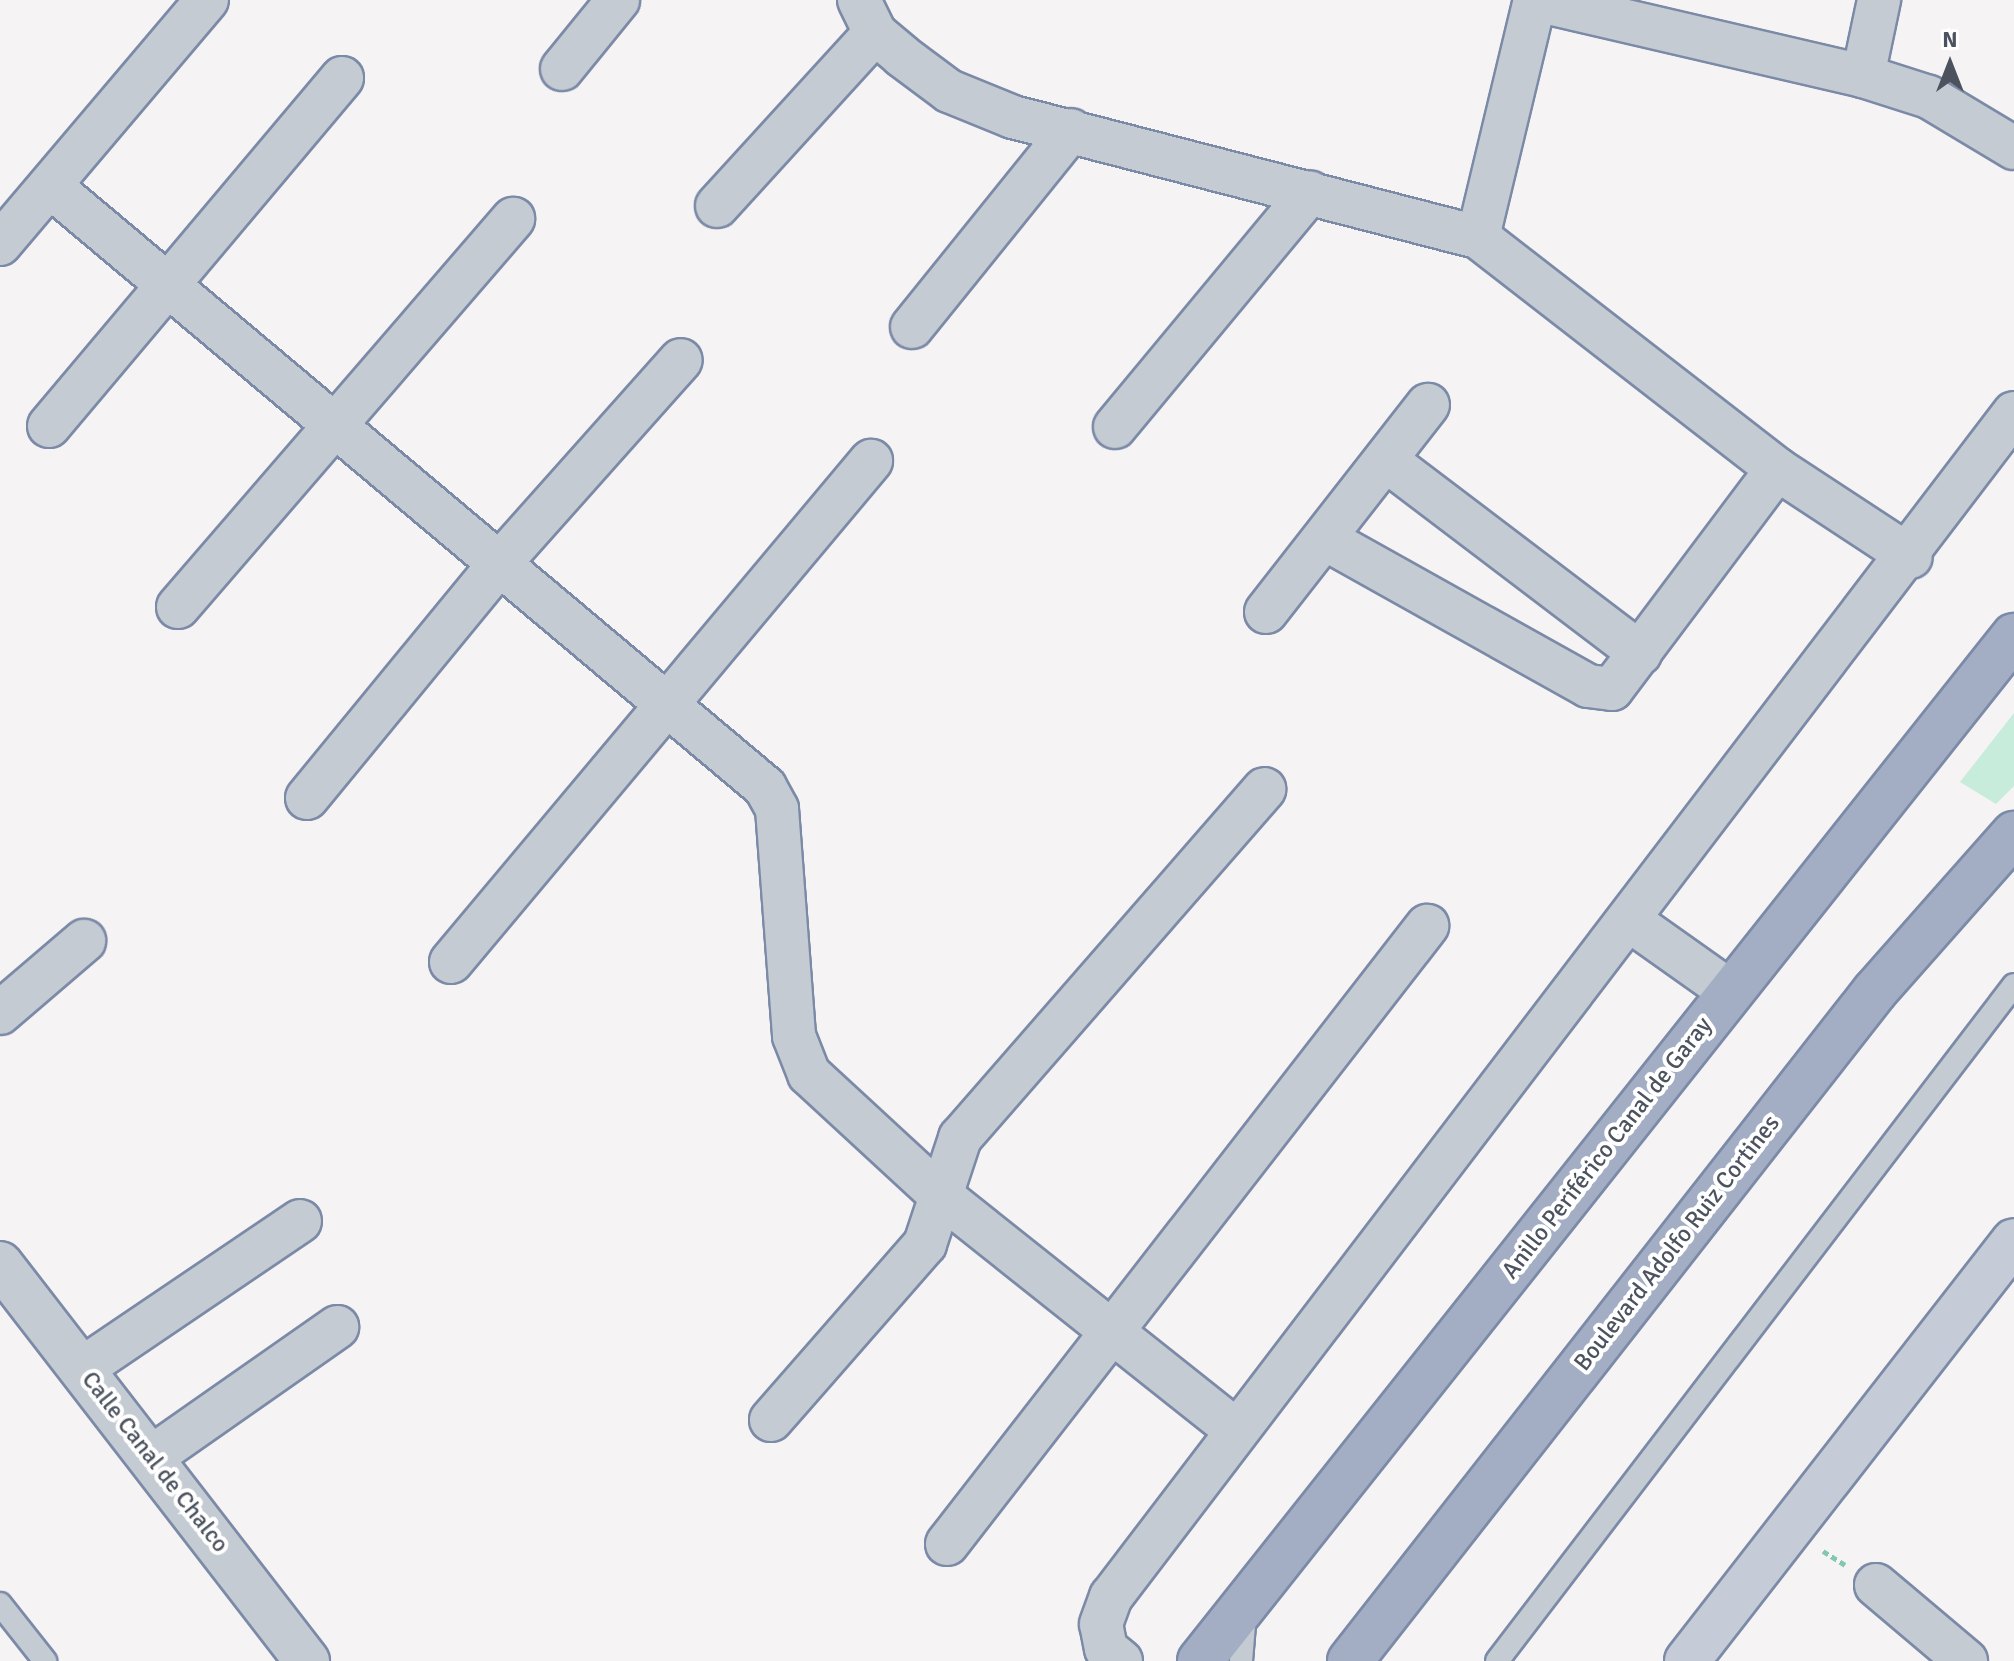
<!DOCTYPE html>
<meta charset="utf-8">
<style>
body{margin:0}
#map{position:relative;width:2014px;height:1661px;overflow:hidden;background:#f5f3f3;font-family:Signika,sans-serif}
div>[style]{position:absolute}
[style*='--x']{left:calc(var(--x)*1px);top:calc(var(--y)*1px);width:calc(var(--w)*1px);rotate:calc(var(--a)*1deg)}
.green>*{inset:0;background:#c8ecdc}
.path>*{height:5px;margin-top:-2.5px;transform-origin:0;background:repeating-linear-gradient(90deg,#83c7b0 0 6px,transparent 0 10px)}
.roads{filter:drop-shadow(2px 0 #7b8aa7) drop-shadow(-2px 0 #7b8aa7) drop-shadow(0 2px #7b8aa7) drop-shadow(0 -2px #7b8aa7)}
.service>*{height:22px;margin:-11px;padding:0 11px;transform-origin:11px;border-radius:11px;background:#c5cbd2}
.minor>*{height:42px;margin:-21px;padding:0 21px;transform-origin:21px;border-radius:21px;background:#c5cbd2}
.tertiary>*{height:44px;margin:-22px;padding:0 22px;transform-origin:22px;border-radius:22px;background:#c5cbd2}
.secondary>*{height:44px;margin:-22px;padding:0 22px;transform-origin:22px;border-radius:22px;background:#c6ccd7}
.trunk>*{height:44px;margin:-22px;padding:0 22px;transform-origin:22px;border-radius:22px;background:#a3aec5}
span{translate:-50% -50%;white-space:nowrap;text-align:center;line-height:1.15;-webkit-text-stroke:8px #fff;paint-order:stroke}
.street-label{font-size:24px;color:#4c535f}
.north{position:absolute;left:1910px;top:24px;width:80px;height:80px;-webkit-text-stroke:6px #fff;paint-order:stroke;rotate:0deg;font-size:22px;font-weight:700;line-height:32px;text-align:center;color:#4c535f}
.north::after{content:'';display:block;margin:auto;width:28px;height:36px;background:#4c535f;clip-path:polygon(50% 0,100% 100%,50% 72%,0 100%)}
</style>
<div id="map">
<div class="green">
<i style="clip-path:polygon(2014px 713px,2014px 786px,1996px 804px,1960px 782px)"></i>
</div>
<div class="path">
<i style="--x:1823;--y:1551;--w:26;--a:32"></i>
</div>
<div class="roads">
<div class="service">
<i style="--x:0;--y:1604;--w:73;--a:51.7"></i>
<i style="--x:1241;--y:1661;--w:49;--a:-85.3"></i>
<i style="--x:1497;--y:1661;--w:851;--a:-52.59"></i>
</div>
<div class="minor">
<i style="--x:859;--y:0;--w:37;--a:64"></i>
<i style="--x:875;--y:33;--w:35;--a:40"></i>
<i style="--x:902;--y:56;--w:59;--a:36.7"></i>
<i style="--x:949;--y:91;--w:69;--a:22.1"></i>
<i style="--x:1013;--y:117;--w:480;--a:14.5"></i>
<i style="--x:1478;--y:237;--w:378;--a:37.8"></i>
<i style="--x:1777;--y:469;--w:160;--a:33.3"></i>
<i style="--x:1536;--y:0;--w:336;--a:13.1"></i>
<i style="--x:1863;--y:76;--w:69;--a:17.7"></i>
<i style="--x:1929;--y:97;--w:99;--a:31"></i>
<i style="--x:562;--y:69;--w:89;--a:-50.9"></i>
<i style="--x:1863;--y:76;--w:78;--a:-78.1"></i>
<i style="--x:50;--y:186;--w:934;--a:40.05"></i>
<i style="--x:765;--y:787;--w:25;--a:61"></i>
<i style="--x:777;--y:809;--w:228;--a:85.7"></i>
<i style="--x:794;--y:1036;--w:41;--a:68.5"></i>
<i style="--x:809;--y:1074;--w:177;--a:42.7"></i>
<i style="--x:939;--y:1194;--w:379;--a:38.5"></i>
<i style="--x:717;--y:206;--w:234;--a:-47.6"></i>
<i style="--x:1478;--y:237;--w:244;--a:-76.5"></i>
<i style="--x:0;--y:244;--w:320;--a:-49.7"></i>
<i style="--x:912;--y:327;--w:253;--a:-51.1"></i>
<i style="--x:49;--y:426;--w:455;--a:-49.9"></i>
<i style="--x:1115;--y:427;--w:305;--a:-50.3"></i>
<i style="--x:1387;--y:461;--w:318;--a:37.2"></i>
<i style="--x:1327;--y:540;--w:299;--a:29.2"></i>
<i style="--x:1588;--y:686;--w:24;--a:7"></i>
<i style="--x:1612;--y:689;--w:275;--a:-53.1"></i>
<i style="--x:178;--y:607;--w:513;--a:-49.19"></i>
<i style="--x:1266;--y:612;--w:263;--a:-52"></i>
<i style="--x:307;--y:798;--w:303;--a:-50.6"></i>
<i style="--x:499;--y:564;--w:273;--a:-48.3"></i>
<i style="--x:1632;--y:922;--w:121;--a:35.3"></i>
<i style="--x:451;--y:962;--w:654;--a:-50.03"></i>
<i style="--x:0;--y:1013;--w:111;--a:-40.6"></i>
<i style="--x:83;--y:1368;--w:262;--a:-34.1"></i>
<i style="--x:771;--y:1420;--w:234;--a:-48.8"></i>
<i style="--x:925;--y:1244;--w:112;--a:-71.7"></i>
<i style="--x:960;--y:1138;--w:463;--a:-48.9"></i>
<i style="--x:153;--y:1456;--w:225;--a:-35"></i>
<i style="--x:947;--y:1544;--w:783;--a:-52.16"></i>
<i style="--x:1876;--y:1585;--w:118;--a:40.2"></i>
<i style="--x:1121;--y:1661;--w:19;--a:-141"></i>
<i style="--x:1106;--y:1649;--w:25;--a:-101"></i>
<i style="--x:1101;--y:1624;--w:29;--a:-70"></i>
<i style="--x:1111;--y:1597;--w:1489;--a:-52.67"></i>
</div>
<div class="tertiary">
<i style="--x:0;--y:1264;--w:502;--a:52.29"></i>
</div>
<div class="secondary">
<i style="--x:1687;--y:1661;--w:532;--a:-52.1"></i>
</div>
<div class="trunk">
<i style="--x:1200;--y:1661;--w:1309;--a:-51.55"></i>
<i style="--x:1350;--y:1661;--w:851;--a:-51.92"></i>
<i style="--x:1875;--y:991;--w:210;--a:-48.5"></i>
</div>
</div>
<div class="street-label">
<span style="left:1607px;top:1148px;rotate:-52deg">Anillo Periférico Canal de Garay</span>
<span style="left:1677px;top:1243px;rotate:-52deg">Boulevard Adolfo Ruiz Cortines</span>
<span style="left:155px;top:1462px;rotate:52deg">Calle Canal de Chalco</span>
</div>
<div class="north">N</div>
</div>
